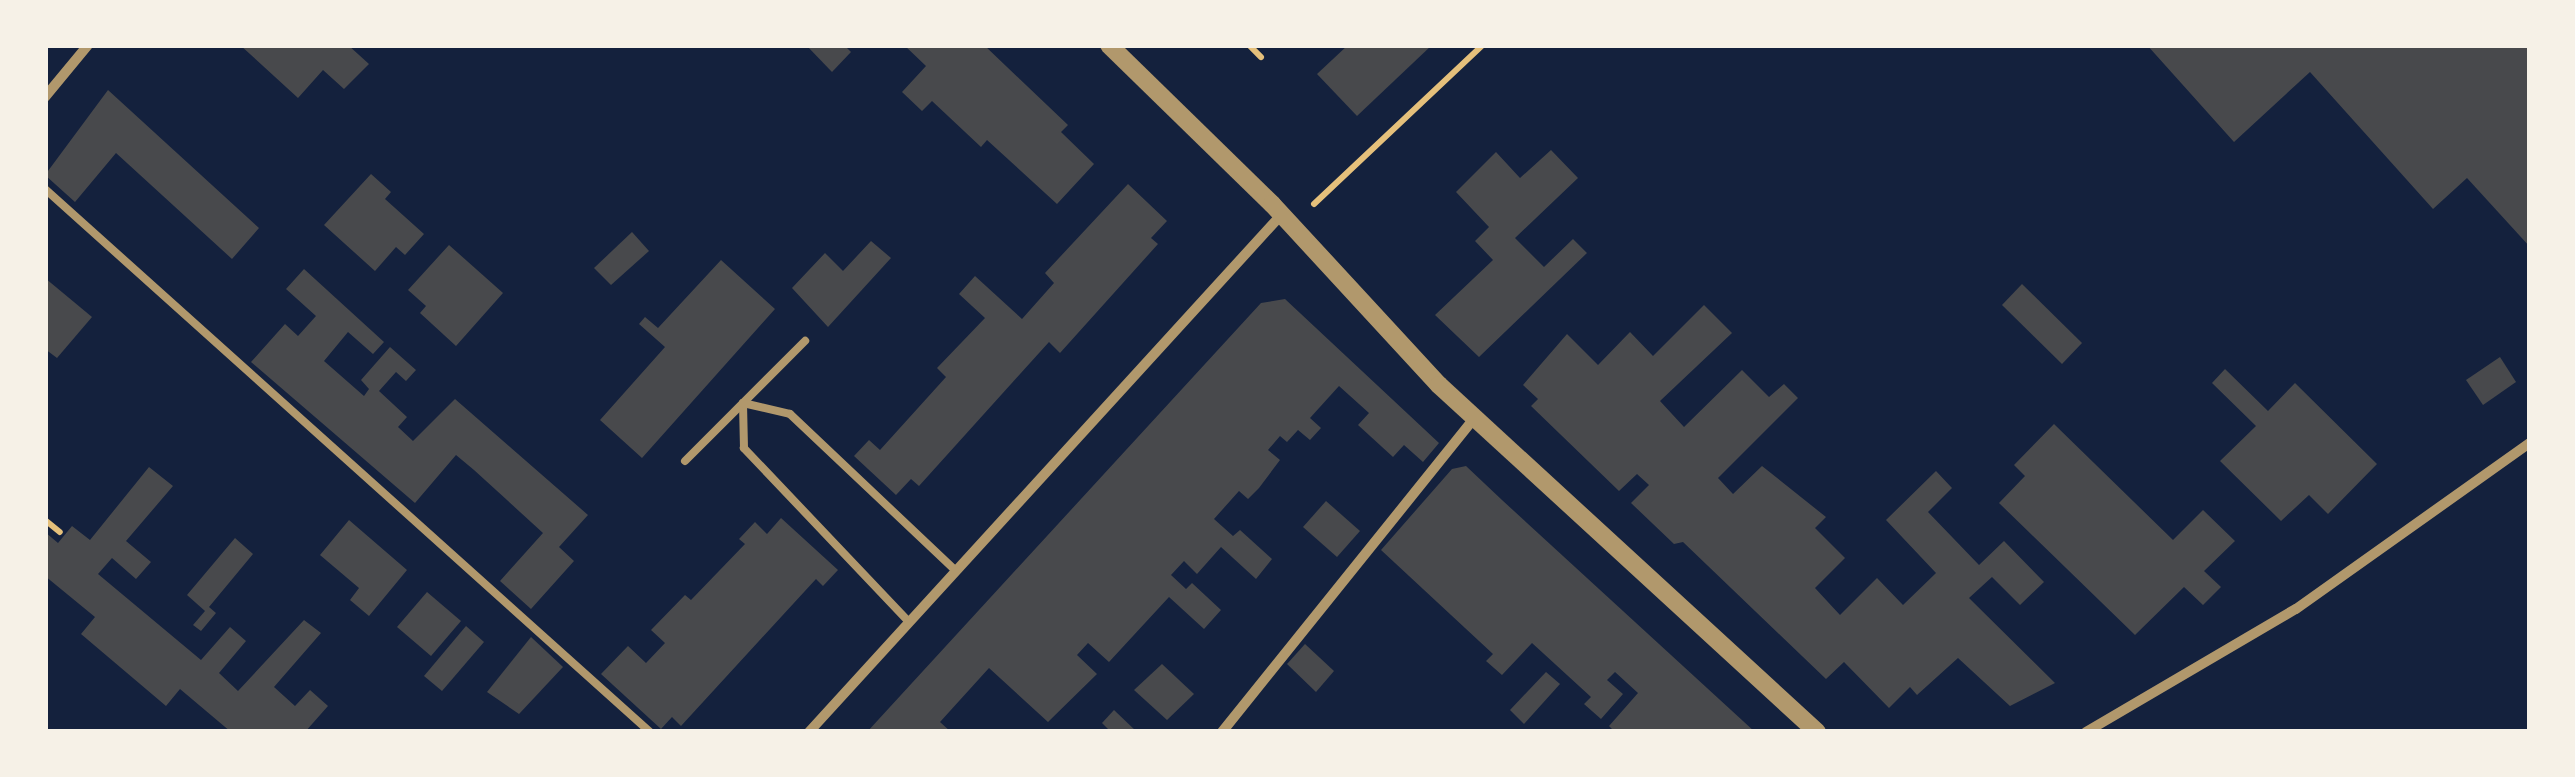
<!DOCTYPE html>
<style>
body{margin:0}
#map{position:relative;width:2575px;height:777px;overflow:hidden;background:#14213d;font-family:"Work Sans",sans-serif}
div>[style]{position:absolute}
[style*='--x']{left:calc(var(--x)*1px);top:calc(var(--y)*1px);width:calc(var(--w)*1px);rotate:calc(var(--a)*1deg)}
.building>*{inset:0;background:#48494c}
.path>*{height:6px;margin:-3px;padding:0 3px;transform-origin:3px;border-radius:3px;background:#e5c07b}
.service>*{height:8px;margin:-4px;padding:0 4px;transform-origin:4px;border-radius:4px;background:#b1986c}
.minor>*{height:10px;margin:-5px;padding:0 5px;transform-origin:5px;border-radius:5px;background:#b1986c}
.tertiary>*{height:18px;margin:-9px;padding:0 9px;transform-origin:9px;border-radius:9px;background:#b1986c}
span{translate:-50% -50%;white-space:nowrap;text-align:center;line-height:1.15;-webkit-text-stroke:8px #f6f1e7;paint-order:stroke}
.frame{position:absolute;inset:0;border:48px solid #f6f1e7;pointer-events:none}
</style>
<div id="map">
<div class="building">
<i style="clip-path:polygon(240px 45px,348px 45px,369px 64px,344px 89px,323px 70px,298px 98px)"></i>
<i style="clip-path:polygon(806px 45px,844px 45px,851px 52px,832px 72px)"></i>
<i style="clip-path:polygon(904px 45px,984px 45px,1068px 125px,1061px 132px,1094px 164px,1057px 204px,987px 140px,981px 147px,932px 101px,922px 111px,902px 92px,926px 66px)"></i>
<i style="clip-path:polygon(1348px 45px,1432px 45px,1357px 116px,1317px 74px)"></i>
<i style="clip-path:polygon(2147px 45px,2530px 45px,2530px 247px,2467px 178px,2433px 209px,2310px 72px,2234px 142px)"></i>
<i style="clip-path:polygon(108px 90px,259px 228px,232px 259px,116px 153px,75px 202px,45px 175px)"></i>
<i style="clip-path:polygon(1551px 150px,1578px 178px,1515px 238px,1544px 267px,1573px 239px,1587px 253px,1479px 357px,1435px 315px,1493px 260px,1475px 241px,1489px 227px,1456px 192px,1496px 152px,1520px 178px)"></i>
<i style="clip-path:polygon(371px 174px,391px 192px,385px 199px,424px 234px,405px 255px,396px 247px,375px 271px,324px 225px)"></i>
<i style="clip-path:polygon(1128px 184px,1167px 221px,1151px 238px,1158px 244px,1060px 353px,1049px 342px,919px 486px,911px 479px,896px 495px,854px 456px,869px 440px,880px 450px,946px 377px,937px 368px,985px 318px,959px 294px,975px 276px,1022px 319px,1054px 283px,1045px 273px)"></i>
<i style="clip-path:polygon(632px 232px,649px 251px,611px 285px,594px 268px)"></i>
<i style="clip-path:polygon(871px 241px,891px 258px,828px 327px,792px 288px,825px 253px,843px 271px)"></i>
<i style="clip-path:polygon(449px 245px,503px 293px,456px 346px,420px 313px,426px 306px,408px 290px)"></i>
<i style="clip-path:polygon(721px 260px,775px 309px,642px 458px,600px 420px,665px 347px,639px 324px,645px 317px,658px 328px)"></i>
<i style="clip-path:polygon(304px 269px,384px 342px,373px 354px,348px 332px,324px 361px,364px 396px,369px 389px,361px 380px,390px 347px,416px 370px,406px 381px,396px 372px,379px 391px,407px 417px,398px 427px,413px 441px,455px 399px,588px 515px,559px 547px,574px 561px,531px 609px,500px 581px,543px 533px,474px 470px,456px 455px,415px 503px,251px 362px,285px 324px,298px 336px,316px 316px,286px 289px)"></i>
<i style="clip-path:polygon(45px 278px,92px 317px,57px 358px,45px 349px)"></i>
<i style="clip-path:polygon(2022px 284px,2082px 343px,2062px 364px,2002px 305px)"></i>
<i style="clip-path:polygon(1285px 299px,1439px 443px,1423px 462px,1404px 445px,1393px 457px,1358px 425px,1369px 413px,1339px 386px,1310px 418px,1321px 428px,1310px 440px,1298px 430px,1287px 442px,1280px 436px,1268px 450px,1280px 460px,1259px 488px,1248px 499px,1239px 491px,1214px 519px,1233px 536px,1240px 530px,1272px 559px,1256px 579px,1221px 547px,1197px 574px,1184px 561px,1171px 575px,1186px 589px,1192px 583px,1221px 610px,1204px 629px,1169px 597px,1109px 662px,1088px 643px,1077px 655px,1097px 674px,1048px 722px,989px 668px,940px 722px,951px 732px,867px 732px,1261px 303px)"></i>
<i style="clip-path:polygon(1704px 305px,1732px 333px,1660px 401px,1684px 427px,1742px 370px,1769px 397px,1784px 384px,1798px 398px,1718px 478px,1733px 494px,1762px 466px,1826px 517px,1815px 528px,1845px 558px,1815px 588px,1840px 615px,1877px 578px,1903px 605px,1936px 573px,1886px 520px,1936px 471px,1952px 488px,1928px 512px,1979px 565px,2004px 541px,2044px 582px,2020px 605px,1992px 577px,1969px 598px,2055px 683px,2010px 706px,1958px 658px,1917px 695px,1910px 687px,1889px 708px,1844px 662px,1826px 679px,1683px 542px,1674px 544px,1631px 503px,1649px 485px,1637px 474px,1619px 491px,1531px 406px,1538px 399px,1523px 385px,1567px 334px,1598px 365px,1630px 332px,1653px 356px)"></i>
<i style="clip-path:polygon(2500px 357px,2516px 382px,2483px 405px,2466px 380px)"></i>
<i style="clip-path:polygon(2225px 369px,2268px 411px,2295px 383px,2377px 464px,2328px 514px,2309px 495px,2281px 521px,2220px 461px,2256px 426px,2212px 383px)"></i>
<i style="clip-path:polygon(2054px 424px,2173px 540px,2203px 510px,2235px 541px,2204px 571px,2221px 587px,2203px 605px,2184px 587px,2135px 635px,1999px 503px,2025px 476px,2014px 465px)"></i>
<i style="clip-path:polygon(1466px 466px,1502px 500px,1755px 732px,1615px 732px,1609px 726px,1638px 693px,1615px 672px,1607px 680px,1623px 694px,1601px 719px,1584px 704px,1591px 697px,1532px 643px,1502px 675px,1486px 661px,1493px 654px,1381px 550px,1452px 469px)"></i>
<i style="clip-path:polygon(149px 467px,173px 486px,126px 541px,151px 562px,136px 579px,112px 558px,98px 574px,201px 660px,230px 627px,246px 641px,219px 673px,238px 691px,304px 620px,321px 633px,274px 687px,295px 706px,310px 690px,328px 706px,305px 732px,231px 732px,180px 689px,166px 706px,81px 634px,95px 617px,45px 576px,45px 532px,58px 543px,72px 526px,90px 540px)"></i>
<i style="clip-path:polygon(1326px 501px,1360px 531px,1337px 557px,1303px 527px)"></i>
<i style="clip-path:polygon(781px 518px,838px 570px,823px 586px,816px 579px,681px 726px,672px 717px,661px 729px,601px 674px,628px 646px,646px 663px,665px 643px,651px 630px,685px 595px,691px 600px,745px 544px,739px 539px,755px 522px,767px 534px)"></i>
<i style="clip-path:polygon(349px 520px,407px 570px,369px 616px,350px 600px,359px 588px,320px 555px)"></i>
<i style="clip-path:polygon(235px 538px,253px 554px,209px 607px,216px 613px,201px 631px,193px 625px,205px 611px,187px 595px)"></i>
<i style="clip-path:polygon(427px 592px,461px 621px,431px 656px,397px 627px)"></i>
<i style="clip-path:polygon(466px 626px,484px 642px,442px 691px,424px 676px)"></i>
<i style="clip-path:polygon(531px 637px,563px 667px,519px 714px,487px 692px)"></i>
<i style="clip-path:polygon(1305px 644px,1334px 671px,1316px 692px,1287px 664px)"></i>
<i style="clip-path:polygon(1162px 664px,1194px 694px,1167px 720px,1134px 690px)"></i>
<i style="clip-path:polygon(1546px 672px,1560px 684px,1524px 724px,1510px 710px)"></i>
<i style="clip-path:polygon(1114px 710px,1137px 732px,1111px 732px,1102px 723px)"></i>
</div>
<div class="path">
<i style="--x:1249;--y:45;--w:17;--a:45"></i>
<i style="--x:1314;--y:204;--w:232;--a:-43.3"></i>
<i style="--x:45;--y:520;--w:19;--a:39"></i>
</div>
<div class="service">
<i style="--x:45;--y:189;--w:813;--a:41.91"></i>
<i style="--x:685;--y:461;--w:170;--a:-45"></i>
<i style="--x:909;--y:622;--w:240;--a:-133.5"></i>
<i style="--x:744;--y:448;--w:45;--a:-91.3"></i>
<i style="--x:743;--y:403;--w:48;--a:13.2"></i>
<i style="--x:790;--y:414;--w:228;--a:43.4"></i>
</div>
<div class="minor">
<i style="--x:45;--y:97;--w:67;--a:-50.4"></i>
<i style="--x:809;--y:732;--w:701;--a:-47.6"></i>
<i style="--x:1222;--y:732;--w:402;--a:-51.2"></i>
<i style="--x:2086;--y:732;--w:243;--a:-30.4"></i>
<i style="--x:2296;--y:609;--w:287;--a:-35.4"></i>
</div>
<div class="tertiary">
<i style="--x:1109;--y:45;--w:228;--a:44.3"></i>
<i style="--x:1272;--y:204;--w:246;--a:47.3"></i>
<i style="--x:1439;--y:385;--w:513;--a:42.55"></i>
</div>
<div class="frame"></div>
</div>
